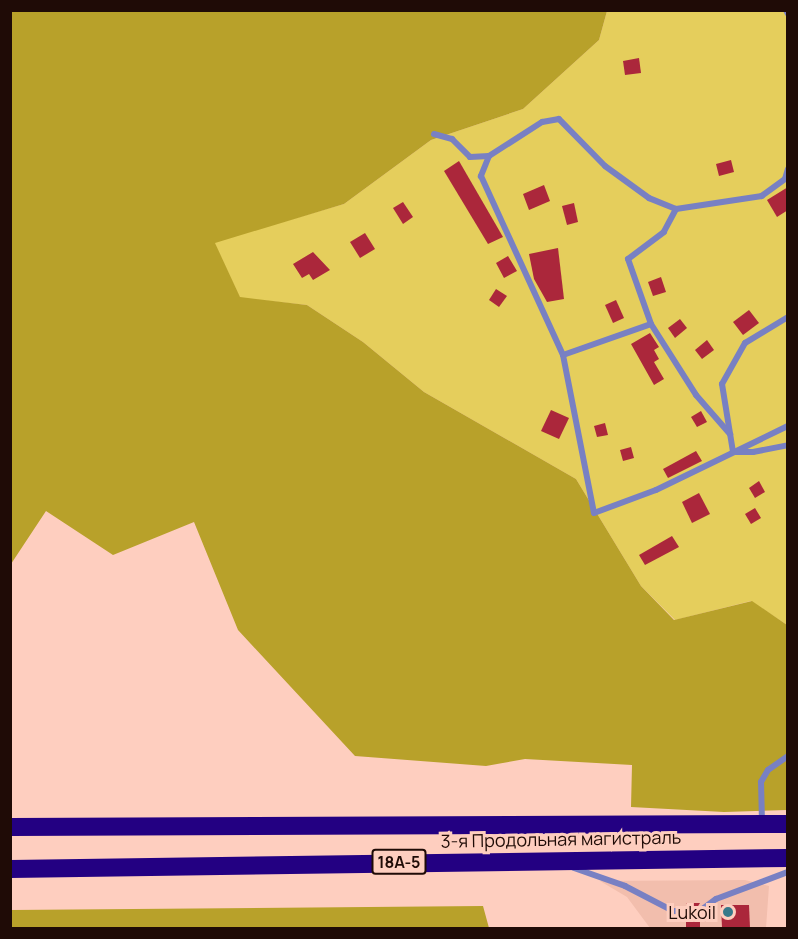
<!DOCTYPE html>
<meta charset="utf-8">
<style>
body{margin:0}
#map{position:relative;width:798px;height:939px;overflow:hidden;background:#fecebf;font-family:Manrope,sans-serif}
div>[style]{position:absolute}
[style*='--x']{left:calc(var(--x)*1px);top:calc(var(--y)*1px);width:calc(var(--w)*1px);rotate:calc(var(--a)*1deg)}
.built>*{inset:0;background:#f2bead}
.green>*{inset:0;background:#e5ce5c}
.forest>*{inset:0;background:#b8a12a}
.building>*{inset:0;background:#ab273b}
.lane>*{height:6px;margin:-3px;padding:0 3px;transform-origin:3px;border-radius:3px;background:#7880c3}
.highway>*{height:18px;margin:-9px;padding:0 9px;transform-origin:9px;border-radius:9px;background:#230082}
.dots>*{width:16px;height:16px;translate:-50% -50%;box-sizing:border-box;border:3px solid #fecebf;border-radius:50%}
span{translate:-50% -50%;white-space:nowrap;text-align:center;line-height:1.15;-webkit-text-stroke:6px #fecebf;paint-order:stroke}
.shield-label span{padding:2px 4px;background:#fecebf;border:2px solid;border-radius:4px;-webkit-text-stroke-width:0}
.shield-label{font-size:16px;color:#1f0b06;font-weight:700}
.street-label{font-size:18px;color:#1f0b06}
.poi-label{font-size:18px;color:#1f0b06}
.right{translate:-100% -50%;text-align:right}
.frame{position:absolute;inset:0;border:12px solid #1f0b06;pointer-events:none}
</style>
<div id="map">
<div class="built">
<i style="clip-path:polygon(745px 880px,769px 886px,766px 928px,650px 928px,627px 897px,600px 881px)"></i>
</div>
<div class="green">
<i style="clip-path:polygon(607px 11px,787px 11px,787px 625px,751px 601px,675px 620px,641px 586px,576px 479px,424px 392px,363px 342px,307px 305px,240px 298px,214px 242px,344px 204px,431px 140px,523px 109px,599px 40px)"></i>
</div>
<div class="forest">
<i style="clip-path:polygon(11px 11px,607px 11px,599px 40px,523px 109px,431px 140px,344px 204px,215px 243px,240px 297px,307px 305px,363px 342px,424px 392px,576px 479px,641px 586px,674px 620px,752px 601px,787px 625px,787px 810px,724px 812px,631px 807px,632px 765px,525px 759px,486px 766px,355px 756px,238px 630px,194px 522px,113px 555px,46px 511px,11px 564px)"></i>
<i style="clip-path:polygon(483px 906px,489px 928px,10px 928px,11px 910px)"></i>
</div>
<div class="building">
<i style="clip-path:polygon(639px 58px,641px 73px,625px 75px,623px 61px)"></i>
<i style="clip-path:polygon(731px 160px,734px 172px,719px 176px,716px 164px)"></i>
<i style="clip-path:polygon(459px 161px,503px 237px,488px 244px,444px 171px)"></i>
<i style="clip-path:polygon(544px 185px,550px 201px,529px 210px,523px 194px)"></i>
<i style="clip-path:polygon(788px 187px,788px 210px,777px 217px,767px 200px)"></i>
<i style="clip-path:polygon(403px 202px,413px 217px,403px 224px,393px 208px)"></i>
<i style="clip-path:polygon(574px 203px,578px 222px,567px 225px,562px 206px)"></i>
<i style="clip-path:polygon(365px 233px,375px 249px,360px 258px,350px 242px)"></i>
<i style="clip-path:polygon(558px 248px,564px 299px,547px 302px,534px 279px,529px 254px)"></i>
<i style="clip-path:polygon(313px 252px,330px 270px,313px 280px,309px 274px,302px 278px,293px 264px)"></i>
<i style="clip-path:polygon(508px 256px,517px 271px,504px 278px,496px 263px)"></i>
<i style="clip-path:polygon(661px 277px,666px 292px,653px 296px,648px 282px)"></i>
<i style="clip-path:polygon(496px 289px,507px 296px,499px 307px,489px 300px)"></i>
<i style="clip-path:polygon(616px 300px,624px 318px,613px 323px,605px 305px)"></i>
<i style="clip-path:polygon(749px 310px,759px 323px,743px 335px,733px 322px)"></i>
<i style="clip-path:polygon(680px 319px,687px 328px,675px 338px,668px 328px)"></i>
<i style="clip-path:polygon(650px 333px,659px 347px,654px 350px,659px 359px,654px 362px,664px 379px,654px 385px,631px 344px)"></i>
<i style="clip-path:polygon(707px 340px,714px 350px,702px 359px,695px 350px)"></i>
<i style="clip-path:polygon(551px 410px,569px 418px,559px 439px,541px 431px)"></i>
<i style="clip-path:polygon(701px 411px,707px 422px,697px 427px,691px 417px)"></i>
<i style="clip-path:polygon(605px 423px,608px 435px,597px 437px,594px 426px)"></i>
<i style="clip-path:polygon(631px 447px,634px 458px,623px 461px,620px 450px)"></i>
<i style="clip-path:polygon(696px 451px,702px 461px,668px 478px,663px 469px)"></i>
<i style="clip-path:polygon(759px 481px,765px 492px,755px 498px,749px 488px)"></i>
<i style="clip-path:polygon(699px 493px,710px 514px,692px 523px,682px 502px)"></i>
<i style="clip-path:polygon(755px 508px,761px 518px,751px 524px,745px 514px)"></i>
<i style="clip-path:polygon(672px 536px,679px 547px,645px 565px,639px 555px)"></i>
<i style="clip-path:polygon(686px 903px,700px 903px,695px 911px,700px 916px,700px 928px,686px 928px,686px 916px,691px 910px)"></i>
<i style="clip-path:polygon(721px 905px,749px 905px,750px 928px,722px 928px)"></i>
</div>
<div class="lane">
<i style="--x:786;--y:10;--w:4;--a:63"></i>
<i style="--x:434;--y:134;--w:19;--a:16"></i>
<i style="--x:452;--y:139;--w:25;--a:45"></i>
<i style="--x:470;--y:157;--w:19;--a:-3"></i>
<i style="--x:788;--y:169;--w:10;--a:107"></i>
<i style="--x:785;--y:179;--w:29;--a:144"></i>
<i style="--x:762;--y:196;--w:87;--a:171.4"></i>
<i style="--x:676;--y:209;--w:29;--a:-158"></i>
<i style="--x:649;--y:198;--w:54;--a:-144"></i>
<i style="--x:605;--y:166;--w:66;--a:-134.4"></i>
<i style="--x:559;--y:119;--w:17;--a:170"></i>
<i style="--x:542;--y:122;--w:63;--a:147.3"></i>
<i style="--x:489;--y:156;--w:22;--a:112"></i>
<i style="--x:481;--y:176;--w:197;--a:65.4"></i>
<i style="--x:563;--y:355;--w:161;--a:78.9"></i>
<i style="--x:594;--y:513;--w:66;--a:-20.4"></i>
<i style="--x:656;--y:490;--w:147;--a:-25.9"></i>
<i style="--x:676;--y:209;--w:26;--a:118"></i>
<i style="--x:664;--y:232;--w:45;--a:143.1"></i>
<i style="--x:628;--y:259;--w:69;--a:70.5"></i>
<i style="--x:651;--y:324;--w:84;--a:57.6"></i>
<i style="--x:696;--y:395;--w:52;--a:48.9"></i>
<i style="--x:788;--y:317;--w:50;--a:148.8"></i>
<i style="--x:745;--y:343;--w:47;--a:119.3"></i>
<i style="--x:722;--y:384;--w:69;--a:80.8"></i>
<i style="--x:733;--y:452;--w:20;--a:0"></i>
<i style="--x:753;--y:452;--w:36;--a:-11"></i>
<i style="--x:563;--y:355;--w:93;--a:-19.4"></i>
<i style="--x:762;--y:822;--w:40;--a:-91.4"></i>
<i style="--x:761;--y:782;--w:14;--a:-60"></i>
<i style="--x:768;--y:770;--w:24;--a:-35"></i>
<i style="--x:574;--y:868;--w:54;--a:19.4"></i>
<i style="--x:625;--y:886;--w:54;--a:27.5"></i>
<i style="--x:673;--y:911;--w:13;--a:0"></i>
<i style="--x:700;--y:911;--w:20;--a:-37"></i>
<i style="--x:716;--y:899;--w:77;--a:-20.6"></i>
</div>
<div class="highway">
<i style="--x:10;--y:827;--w:778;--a:-0.22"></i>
<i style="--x:10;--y:869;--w:778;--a:-0.81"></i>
</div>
<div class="dots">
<i style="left:728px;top:912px;background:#37798a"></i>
</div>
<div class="shield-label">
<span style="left:399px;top:862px">18А-5</span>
</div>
<div class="street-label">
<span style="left:561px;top:839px;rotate:-1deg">3-я Продольная магистраль</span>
</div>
<div class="poi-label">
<span class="right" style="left:716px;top:912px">Lukoil</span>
</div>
<div class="frame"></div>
</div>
